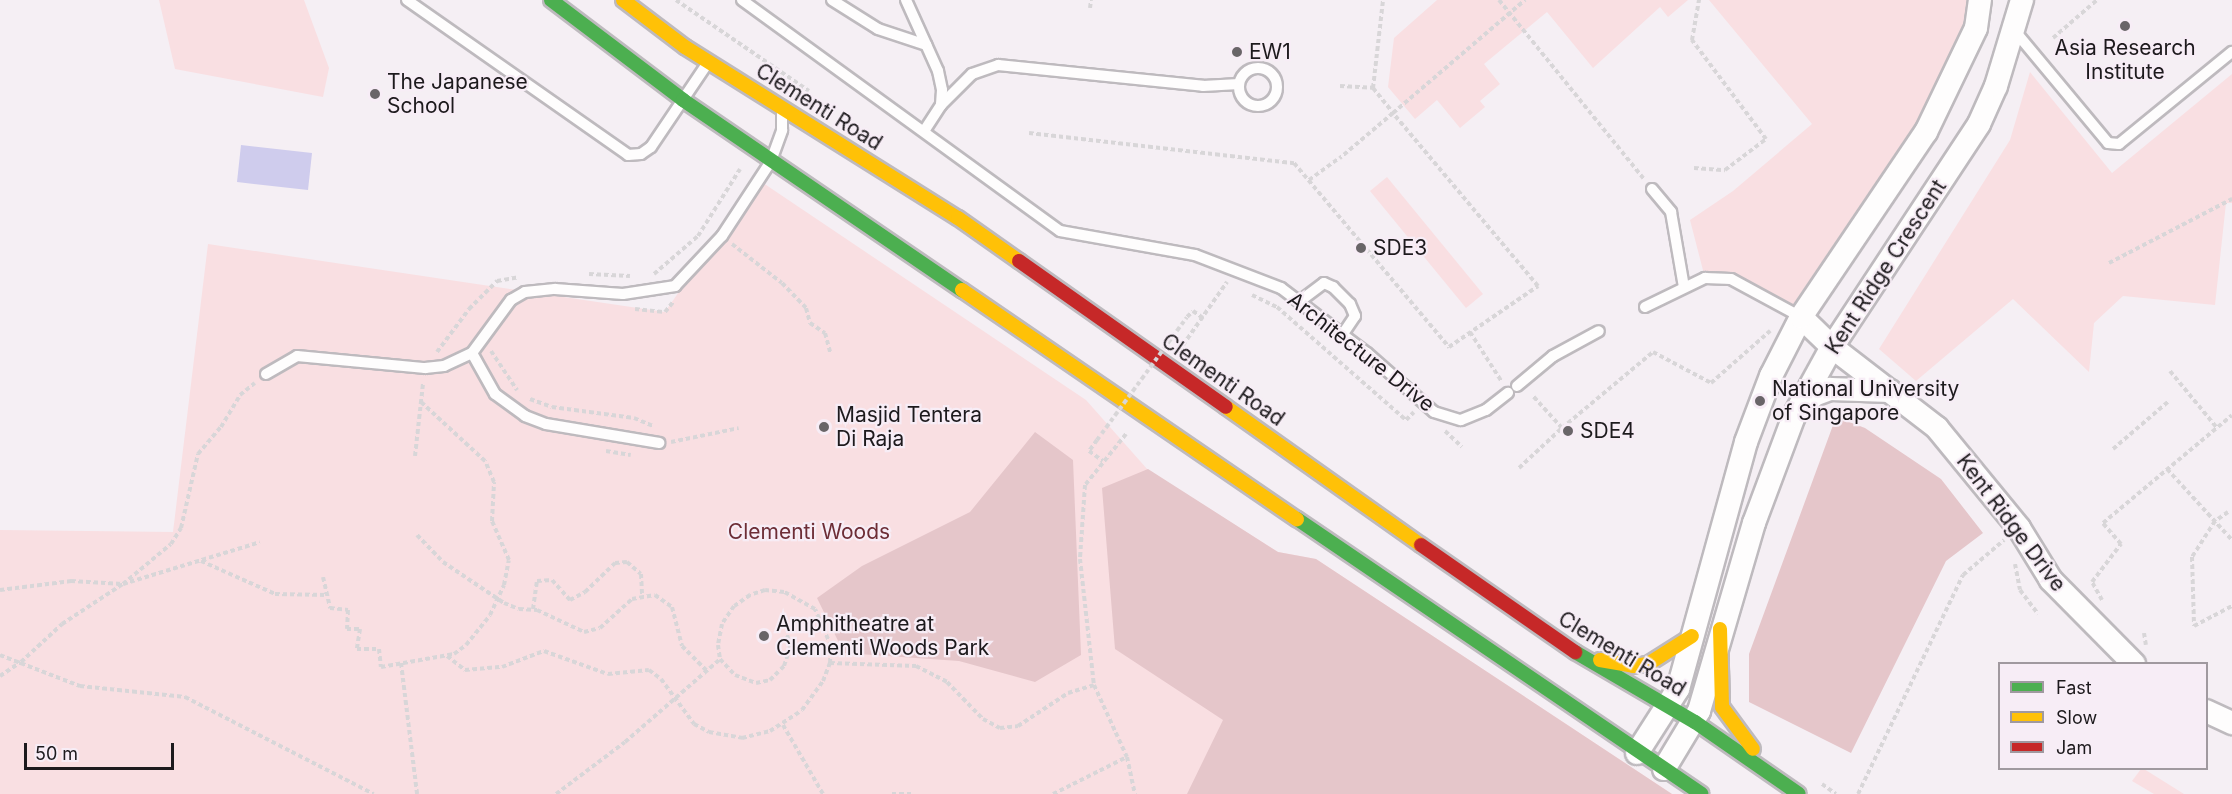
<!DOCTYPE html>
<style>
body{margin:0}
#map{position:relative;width:2232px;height:794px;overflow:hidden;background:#f5eff4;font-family:Inter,sans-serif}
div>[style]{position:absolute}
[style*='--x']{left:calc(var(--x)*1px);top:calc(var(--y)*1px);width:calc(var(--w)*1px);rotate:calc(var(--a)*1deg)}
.green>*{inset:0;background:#f9dfe2}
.forest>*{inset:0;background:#e5c6ca}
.water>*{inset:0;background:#cfcced}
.path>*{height:4px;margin-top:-2px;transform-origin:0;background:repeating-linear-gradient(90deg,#d8d6d8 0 4.5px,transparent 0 7.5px)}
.roads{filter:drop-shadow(2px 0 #bebabe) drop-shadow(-2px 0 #bebabe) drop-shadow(0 2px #bebabe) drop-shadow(0 -2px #bebabe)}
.lane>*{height:10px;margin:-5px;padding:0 5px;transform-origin:5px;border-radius:5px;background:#fefdfd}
.lane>.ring{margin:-5px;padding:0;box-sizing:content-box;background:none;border:10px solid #fefdfd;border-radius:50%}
.street>*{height:22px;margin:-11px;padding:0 11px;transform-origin:11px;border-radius:11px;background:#fefdfd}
.fast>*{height:14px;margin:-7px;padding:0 7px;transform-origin:7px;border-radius:7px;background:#4caf50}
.slow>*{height:14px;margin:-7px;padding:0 7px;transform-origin:7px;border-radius:7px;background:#ffc107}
.jam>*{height:14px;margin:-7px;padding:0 7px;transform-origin:7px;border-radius:7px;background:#c62828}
.path-bridge>*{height:4px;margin-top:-2px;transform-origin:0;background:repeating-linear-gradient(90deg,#d8d6d8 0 4.5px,transparent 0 7.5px)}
.dots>*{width:16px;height:16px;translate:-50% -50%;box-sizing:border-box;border:3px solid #f7edf6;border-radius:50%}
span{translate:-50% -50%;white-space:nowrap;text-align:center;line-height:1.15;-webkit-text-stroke:4.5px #f7edf6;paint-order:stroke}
.poi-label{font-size:21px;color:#1d1a1d}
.left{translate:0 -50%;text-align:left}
.street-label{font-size:21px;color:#1d1a1d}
.park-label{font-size:21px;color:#6d2d36}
.legend{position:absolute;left:1998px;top:662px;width:210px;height:108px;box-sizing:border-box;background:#f7edf6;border:2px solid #a0999f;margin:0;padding:8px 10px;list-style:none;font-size:18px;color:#1d1a1d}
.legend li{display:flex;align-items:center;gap:12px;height:30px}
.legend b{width:30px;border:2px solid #a0999f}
.scale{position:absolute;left:24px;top:743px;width:150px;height:27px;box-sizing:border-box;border:3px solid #1d1a1d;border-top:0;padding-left:8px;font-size:18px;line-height:21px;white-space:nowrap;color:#1d1a1d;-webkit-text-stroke:4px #f7edf6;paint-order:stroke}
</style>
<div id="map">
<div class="green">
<i style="clip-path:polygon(159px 0,304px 0,329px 68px,323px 97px,175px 69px)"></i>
<i style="clip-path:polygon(1437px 0,1688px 0,1668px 17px,1660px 7px,1593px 68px,1547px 12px,1484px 64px,1500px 84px,1480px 101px,1485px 107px,1460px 128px,1437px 100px,1415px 119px,1388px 87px,1394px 38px)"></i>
<i style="clip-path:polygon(1709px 0,1980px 0,1953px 81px,1801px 317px,1731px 279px,1705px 278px,1690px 220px,1733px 191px,1812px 124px)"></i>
<i style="clip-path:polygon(2030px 72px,2112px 173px,2232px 74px,2232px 203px,2226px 203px,2215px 305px,2123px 296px,2094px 323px,2089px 372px,2013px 299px,1916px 381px,1879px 349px,2010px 140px)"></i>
<i style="clip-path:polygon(1387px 177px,1483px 294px,1466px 308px,1370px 191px)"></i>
<i style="clip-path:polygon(757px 179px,1086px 400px,1148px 470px,1278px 552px,1316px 559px,1672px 794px,0 794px,0 530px,173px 532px,208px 244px,665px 312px)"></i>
<i style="clip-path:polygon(2141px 769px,2144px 769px,2184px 794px,2154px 794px,2132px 781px)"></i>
</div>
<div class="forest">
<i style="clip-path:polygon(1836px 417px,1865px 428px,1941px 479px,1983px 533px,1946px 561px,1851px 753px,1749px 702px,1749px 654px)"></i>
<i style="clip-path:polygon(1035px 432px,1073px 460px,1081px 655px,1035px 682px,959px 661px,844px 653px,817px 598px,862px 566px,970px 512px)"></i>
<i style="clip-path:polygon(1148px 469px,1278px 552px,1316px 559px,1672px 794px,1187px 794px,1223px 720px,1115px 649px,1102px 488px)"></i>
</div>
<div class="water">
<i style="clip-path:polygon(241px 145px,312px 153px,308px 190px,237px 182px)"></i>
</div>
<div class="path">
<i style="--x:676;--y:0;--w:161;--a:34.4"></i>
<i style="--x:1499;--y:0;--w:230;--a:51"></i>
<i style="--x:1090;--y:8;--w:8;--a:-83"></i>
<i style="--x:2053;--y:38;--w:58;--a:-40.8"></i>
<i style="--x:1340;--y:86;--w:33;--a:3"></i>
<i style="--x:1373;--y:88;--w:32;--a:51"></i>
<i style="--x:1393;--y:113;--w:174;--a:-40.6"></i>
<i style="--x:1373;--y:88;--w:89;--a:-83.5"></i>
<i style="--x:1029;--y:133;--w:267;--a:6.5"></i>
<i style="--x:1294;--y:163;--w:241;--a:49.9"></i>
<i style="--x:1449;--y:347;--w:108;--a:-34.4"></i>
<i style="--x:1538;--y:286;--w:226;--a:-130"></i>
<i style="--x:1393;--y:113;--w:70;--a:139.7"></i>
<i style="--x:1694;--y:168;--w:31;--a:4"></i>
<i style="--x:1725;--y:170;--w:51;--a:-37.1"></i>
<i style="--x:1766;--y:139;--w:124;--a:-126.8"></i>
<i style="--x:1692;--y:40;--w:41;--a:-80.1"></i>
<i style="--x:1309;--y:180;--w:37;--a:-36"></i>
<i style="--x:732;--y:244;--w:63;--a:38"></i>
<i style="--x:782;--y:283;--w:35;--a:46"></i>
<i style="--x:806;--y:308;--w:16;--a:75"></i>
<i style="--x:810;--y:323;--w:18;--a:34"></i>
<i style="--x:825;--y:333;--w:20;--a:75"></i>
<i style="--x:2109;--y:263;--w:139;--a:-27.5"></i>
<i style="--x:589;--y:274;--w:41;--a:2.8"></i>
<i style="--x:654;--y:274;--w:58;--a:-40.8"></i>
<i style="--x:698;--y:236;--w:79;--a:-57.9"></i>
<i style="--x:1252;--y:295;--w:28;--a:26"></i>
<i style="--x:1277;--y:307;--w:171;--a:41.2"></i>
<i style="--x:1406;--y:420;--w:11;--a:-45"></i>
<i style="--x:635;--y:309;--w:30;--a:6"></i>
<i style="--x:665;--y:312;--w:14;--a:-51"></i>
<i style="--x:1187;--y:317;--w:8;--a:-45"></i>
<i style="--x:1193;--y:311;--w:12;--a:35"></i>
<i style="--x:1470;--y:332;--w:59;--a:57.4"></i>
<i style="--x:1183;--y:345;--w:77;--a:-55.1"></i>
<i style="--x:491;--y:351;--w:47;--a:56.3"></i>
<i style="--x:437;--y:352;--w:54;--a:-53.3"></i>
<i style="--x:469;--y:309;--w:40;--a:-45"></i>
<i style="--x:497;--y:281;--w:22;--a:-10"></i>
<i style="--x:2170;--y:371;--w:74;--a:50.5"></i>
<i style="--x:530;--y:399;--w:23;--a:20"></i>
<i style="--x:552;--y:407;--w:83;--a:7.6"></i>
<i style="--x:634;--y:418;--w:21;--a:23"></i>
<i style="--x:1562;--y:428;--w:119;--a:-39.9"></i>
<i style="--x:1653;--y:352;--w:66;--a:28.1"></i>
<i style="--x:1711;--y:383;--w:79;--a:-41.4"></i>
<i style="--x:1445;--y:431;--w:23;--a:43"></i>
<i style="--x:1126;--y:434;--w:65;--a:128.8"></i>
<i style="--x:1085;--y:485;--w:74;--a:93.9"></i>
<i style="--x:1080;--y:559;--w:127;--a:83.7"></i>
<i style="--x:1094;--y:685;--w:79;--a:65.4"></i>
<i style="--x:1127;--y:757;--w:38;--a:78"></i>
<i style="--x:1097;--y:440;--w:14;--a:126"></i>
<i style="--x:1089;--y:451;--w:17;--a:36"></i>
<i style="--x:671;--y:442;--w:69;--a:-11.6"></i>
<i style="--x:2113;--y:449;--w:74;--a:-40.6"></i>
<i style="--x:606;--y:451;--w:25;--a:9"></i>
<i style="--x:415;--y:456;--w:73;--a:-83.7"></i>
<i style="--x:1519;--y:468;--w:59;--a:-42.9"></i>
<i style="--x:1562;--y:428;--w:43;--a:-132.2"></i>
<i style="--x:2167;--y:469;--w:96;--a:47.5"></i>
<i style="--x:2228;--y:512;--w:16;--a:145"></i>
<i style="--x:2215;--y:521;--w:43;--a:122.6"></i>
<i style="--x:2192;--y:557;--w:69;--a:88.3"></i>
<i style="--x:2194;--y:626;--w:43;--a:-27.8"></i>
<i style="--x:417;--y:535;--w:37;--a:46"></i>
<i style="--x:443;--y:562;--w:73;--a:33.9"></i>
<i style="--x:504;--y:603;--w:16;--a:22"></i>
<i style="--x:519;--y:609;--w:18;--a:3"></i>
<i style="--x:537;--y:610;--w:52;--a:25.1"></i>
<i style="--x:584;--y:632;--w:16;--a:-14"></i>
<i style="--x:600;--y:628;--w:43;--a:-42.2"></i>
<i style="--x:632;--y:599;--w:23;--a:-10"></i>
<i style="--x:655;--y:595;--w:21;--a:35"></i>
<i style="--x:672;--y:607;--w:40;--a:75.6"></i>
<i style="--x:682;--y:646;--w:35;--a:45"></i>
<i style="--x:201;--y:561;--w:81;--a:24"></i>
<i style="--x:275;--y:594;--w:52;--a:1.1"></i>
<i style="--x:2015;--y:564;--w:26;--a:79"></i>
<i style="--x:2020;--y:590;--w:30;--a:53"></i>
<i style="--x:323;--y:577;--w:32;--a:77"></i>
<i style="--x:330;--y:608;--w:18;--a:6"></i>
<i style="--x:348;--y:610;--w:19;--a:93"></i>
<i style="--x:347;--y:629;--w:13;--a:0"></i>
<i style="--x:360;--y:629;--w:20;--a:99"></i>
<i style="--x:357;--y:649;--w:22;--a:0"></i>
<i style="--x:379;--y:649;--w:18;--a:84"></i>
<i style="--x:381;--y:667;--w:74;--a:-10.1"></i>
<i style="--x:454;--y:654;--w:15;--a:-37"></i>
<i style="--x:466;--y:645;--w:38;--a:-51"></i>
<i style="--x:490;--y:615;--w:33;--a:-65"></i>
<i style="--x:504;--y:585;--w:25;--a:-79"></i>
<i style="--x:509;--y:560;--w:43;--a:-113.6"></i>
<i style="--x:492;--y:521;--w:39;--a:-87"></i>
<i style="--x:494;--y:482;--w:23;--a:-113"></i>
<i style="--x:485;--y:461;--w:87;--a:-137.3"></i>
<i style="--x:0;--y:590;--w:72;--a:-7.2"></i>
<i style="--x:71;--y:581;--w:52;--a:3.3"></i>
<i style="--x:123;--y:584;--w:143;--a:-17"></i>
<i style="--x:2102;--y:600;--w:21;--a:-119"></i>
<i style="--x:2092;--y:582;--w:48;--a:-52.7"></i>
<i style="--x:2121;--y:544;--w:28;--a:-131"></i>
<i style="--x:2103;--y:523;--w:168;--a:-39.9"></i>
<i style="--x:533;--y:609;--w:28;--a:-82"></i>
<i style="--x:537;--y:581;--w:15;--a:-4"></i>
<i style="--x:552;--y:580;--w:27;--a:48"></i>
<i style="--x:570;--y:600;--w:17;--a:-28"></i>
<i style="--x:585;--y:592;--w:42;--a:-44"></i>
<i style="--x:615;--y:563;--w:12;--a:-5"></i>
<i style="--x:627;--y:562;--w:18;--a:41"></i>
<i style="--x:641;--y:574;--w:21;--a:87"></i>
<i style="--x:2144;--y:633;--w:12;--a:81"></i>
<i style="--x:0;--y:655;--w:86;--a:21.2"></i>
<i style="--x:80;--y:686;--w:106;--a:6"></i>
<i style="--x:185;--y:697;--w:212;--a:27.2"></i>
<i style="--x:447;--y:656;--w:23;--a:38"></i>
<i style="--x:465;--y:670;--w:37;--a:-5"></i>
<i style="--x:502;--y:667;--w:45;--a:-20.9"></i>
<i style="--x:544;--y:651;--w:68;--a:19.8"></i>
<i style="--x:608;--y:674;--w:41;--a:-5.6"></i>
<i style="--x:649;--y:670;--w:15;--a:37"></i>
<i style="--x:661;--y:679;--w:56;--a:53.7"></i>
<i style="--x:694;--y:724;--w:17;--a:28"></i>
<i style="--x:709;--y:732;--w:34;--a:10"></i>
<i style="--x:742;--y:738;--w:29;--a:-14"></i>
<i style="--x:770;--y:731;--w:38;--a:-33"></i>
<i style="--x:802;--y:710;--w:36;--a:-54"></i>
<i style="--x:823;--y:681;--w:19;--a:-69"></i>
<i style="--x:830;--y:663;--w:17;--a:-87"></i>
<i style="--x:831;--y:646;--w:40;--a:-113.4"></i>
<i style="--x:815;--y:609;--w:35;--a:-151"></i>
<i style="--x:784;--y:592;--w:19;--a:-174"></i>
<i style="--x:765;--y:590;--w:16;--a:162"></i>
<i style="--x:750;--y:595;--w:19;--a:145"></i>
<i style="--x:734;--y:606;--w:22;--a:124"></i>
<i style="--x:722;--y:624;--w:21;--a:101"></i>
<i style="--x:718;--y:645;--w:14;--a:82"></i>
<i style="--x:720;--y:659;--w:22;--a:47"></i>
<i style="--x:735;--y:675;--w:22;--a:21"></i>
<i style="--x:756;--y:683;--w:14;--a:-12"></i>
<i style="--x:770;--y:680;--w:20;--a:-45"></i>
<i style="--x:784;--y:666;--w:20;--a:-72"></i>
<i style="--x:790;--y:647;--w:13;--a:-103"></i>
<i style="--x:401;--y:663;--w:132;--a:83"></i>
<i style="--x:830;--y:663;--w:86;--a:2"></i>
<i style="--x:916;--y:666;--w:35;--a:27"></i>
<i style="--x:947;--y:682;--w:52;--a:45.8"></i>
<i style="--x:983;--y:719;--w:19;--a:28"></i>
<i style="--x:1000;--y:728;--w:18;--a:-6"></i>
<i style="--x:1018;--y:726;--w:60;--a:-33.4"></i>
<i style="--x:1068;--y:693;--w:27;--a:-17"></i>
<i style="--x:0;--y:676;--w:25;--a:-34"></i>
<i style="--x:21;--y:662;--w:56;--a:-42.8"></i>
<i style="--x:62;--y:624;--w:73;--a:-33.3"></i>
<i style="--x:123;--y:584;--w:62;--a:-39.8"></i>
<i style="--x:171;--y:544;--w:19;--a:-58"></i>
<i style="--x:181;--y:528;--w:76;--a:-77.1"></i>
<i style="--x:198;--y:454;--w:35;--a:-50"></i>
<i style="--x:221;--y:427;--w:37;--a:-59"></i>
<i style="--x:240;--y:395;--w:19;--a:-39"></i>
<i style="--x:783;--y:725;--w:80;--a:59.9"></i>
<i style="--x:1822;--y:784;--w:17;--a:36"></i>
<i style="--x:556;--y:794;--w:86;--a:-37"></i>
<i style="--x:625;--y:742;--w:126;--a:-41.1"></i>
<i style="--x:892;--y:794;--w:20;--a:0"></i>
<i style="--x:1053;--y:794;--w:83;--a:-26.6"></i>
<i style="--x:1858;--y:794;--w:243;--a:-64.4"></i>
<i style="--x:1963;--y:575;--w:54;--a:-40.5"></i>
</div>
<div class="roads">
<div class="lane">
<i style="--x:407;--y:0;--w:270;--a:35"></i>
<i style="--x:628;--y:155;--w:13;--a:-4"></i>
<i style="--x:641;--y:154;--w:12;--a:-35"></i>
<i style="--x:651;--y:147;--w:100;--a:-56"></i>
<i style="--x:742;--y:0;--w:393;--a:36"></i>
<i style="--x:1060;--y:231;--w:137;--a:10.1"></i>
<i style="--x:1195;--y:255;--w:92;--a:21"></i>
<i style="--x:1281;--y:288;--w:108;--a:37.1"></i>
<i style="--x:1367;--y:353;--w:89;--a:41.4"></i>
<i style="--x:1434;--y:412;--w:28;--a:17"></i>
<i style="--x:1461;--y:420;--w:27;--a:-22"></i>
<i style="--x:1486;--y:410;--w:28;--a:-38"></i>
<i style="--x:832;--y:0;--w:54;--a:32.2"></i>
<i style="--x:878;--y:29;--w:51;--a:18.4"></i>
<i style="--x:906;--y:0;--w:78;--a:65.7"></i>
<i style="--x:938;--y:71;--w:19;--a:78"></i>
<i style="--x:942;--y:90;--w:15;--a:94"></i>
<i style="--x:941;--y:105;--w:31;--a:123"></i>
<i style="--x:2014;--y:30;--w:147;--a:50.2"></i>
<i style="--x:2108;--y:143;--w:11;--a:5"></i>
<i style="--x:2119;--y:144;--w:146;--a:-39.2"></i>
<i class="ring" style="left:1239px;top:68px;width:28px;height:28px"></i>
<i style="--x:941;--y:105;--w:44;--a:-45"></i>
<i style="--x:972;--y:74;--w:28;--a:-19"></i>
<i style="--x:998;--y:65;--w:206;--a:5.8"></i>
<i style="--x:1203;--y:86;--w:36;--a:-3"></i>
<i style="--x:1652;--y:189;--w:30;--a:50"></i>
<i style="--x:1671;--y:212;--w:76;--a:80.2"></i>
<i style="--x:1300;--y:301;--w:30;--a:-37"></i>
<i style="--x:1324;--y:283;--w:10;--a:24"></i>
<i style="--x:1333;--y:287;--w:24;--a:45"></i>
<i style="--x:1350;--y:304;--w:13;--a:67"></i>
<i style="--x:1355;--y:316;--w:22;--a:124"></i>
<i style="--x:1645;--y:307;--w:67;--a:-25.8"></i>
<i style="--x:1705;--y:278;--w:26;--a:2"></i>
<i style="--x:1731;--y:279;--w:80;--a:28.5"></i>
<i style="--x:472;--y:353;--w:47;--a:60.7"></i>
<i style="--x:495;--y:394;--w:37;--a:36"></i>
<i style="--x:525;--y:416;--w:22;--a:21"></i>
<i style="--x:546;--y:424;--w:115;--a:9.5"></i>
<i style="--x:266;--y:374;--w:36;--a:-30"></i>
<i style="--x:297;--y:356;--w:129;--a:5.4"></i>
<i style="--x:425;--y:368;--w:19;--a:-6"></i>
<i style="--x:444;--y:366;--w:31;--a:-25"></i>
<i style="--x:472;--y:353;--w:66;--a:-53.7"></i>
<i style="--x:511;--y:300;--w:16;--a:-30"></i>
<i style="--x:525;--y:292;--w:30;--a:-6"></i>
<i style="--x:555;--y:289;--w:68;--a:4.2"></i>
<i style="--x:623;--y:294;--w:53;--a:-8.7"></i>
<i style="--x:675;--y:286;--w:69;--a:-46.8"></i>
<i style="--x:722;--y:236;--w:90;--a:-56.8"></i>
<i style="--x:771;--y:161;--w:33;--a:-70"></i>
<i style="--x:782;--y:130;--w:17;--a:-90"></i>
<i style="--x:1517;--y:386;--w:47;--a:-39.8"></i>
<i style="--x:1553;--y:356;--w:52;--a:-28.5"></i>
</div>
<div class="street">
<i style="--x:1801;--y:317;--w:43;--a:44.1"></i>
<i style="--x:1832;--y:347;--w:133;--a:37.6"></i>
<i style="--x:1937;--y:428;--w:129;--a:50.6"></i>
<i style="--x:2019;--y:528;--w:61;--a:58.4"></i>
<i style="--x:2051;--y:580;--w:118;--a:45.3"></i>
<i style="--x:1804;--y:406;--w:15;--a:-48"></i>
<i style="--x:1814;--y:395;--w:17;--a:-21"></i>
<i style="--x:1830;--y:389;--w:60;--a:1.9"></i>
<i style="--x:2206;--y:711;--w:29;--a:25"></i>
<i style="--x:1637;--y:753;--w:76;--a:-57.4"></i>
<i style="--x:1678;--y:689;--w:256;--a:-74.6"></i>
<i style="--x:1746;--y:442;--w:71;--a:-69.3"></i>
<i style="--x:1771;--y:376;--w:66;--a:-63"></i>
<i style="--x:1801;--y:317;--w:223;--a:-56"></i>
<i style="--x:1926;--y:132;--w:115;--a:-64.3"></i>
<i style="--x:1976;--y:28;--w:28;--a:-82"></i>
<i style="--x:1664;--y:769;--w:68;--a:-58.9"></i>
<i style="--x:1699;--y:711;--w:196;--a:-73.7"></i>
<i style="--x:1754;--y:523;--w:114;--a:-69.5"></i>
<i style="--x:1794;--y:416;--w:79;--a:-61.2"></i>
<i style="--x:1832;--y:347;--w:267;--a:-56.6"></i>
<i style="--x:1979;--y:124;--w:42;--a:-65.9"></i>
<i style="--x:1996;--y:86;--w:90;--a:-73.2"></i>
</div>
<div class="fast">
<i style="--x:551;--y:0;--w:166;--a:37.1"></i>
<i style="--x:683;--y:100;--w:338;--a:34.3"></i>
<i style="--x:1297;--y:519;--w:489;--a:34.2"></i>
<i style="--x:1575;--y:652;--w:139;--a:30.3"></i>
<i style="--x:1695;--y:722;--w:126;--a:34.7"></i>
</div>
<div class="slow">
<i style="--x:623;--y:0;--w:78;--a:37.2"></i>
<i style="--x:685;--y:47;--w:322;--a:32.1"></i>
<i style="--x:958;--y:218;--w:75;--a:35.2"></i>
<i style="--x:962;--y:290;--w:406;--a:34.4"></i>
<i style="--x:1226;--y:407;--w:239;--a:35.3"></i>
<i style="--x:1720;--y:629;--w:78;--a:88.5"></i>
<i style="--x:1722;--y:707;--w:52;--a:53.6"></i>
<i style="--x:1600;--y:660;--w:34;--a:10"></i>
<i style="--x:1633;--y:666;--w:15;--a:-8"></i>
<i style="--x:1648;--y:664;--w:52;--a:-32.5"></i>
</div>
<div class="jam">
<i style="--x:1019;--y:261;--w:253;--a:35.2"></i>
<i style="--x:1421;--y:545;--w:188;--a:34.8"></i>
</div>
</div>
<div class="path-bridge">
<i style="--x:1097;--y:440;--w:152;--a:-53.8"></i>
</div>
<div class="dots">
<i style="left:2125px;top:26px;background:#696568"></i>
<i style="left:1237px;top:52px;background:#696568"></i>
<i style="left:375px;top:94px;background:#696568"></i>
<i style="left:1361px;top:248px;background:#696568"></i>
<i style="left:1760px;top:401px;background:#696568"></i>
<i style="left:824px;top:427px;background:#696568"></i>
<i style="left:1568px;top:431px;background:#696568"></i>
<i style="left:764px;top:636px;background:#696568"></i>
</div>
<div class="poi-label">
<span style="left:2125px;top:60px">Asia Research<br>Institute</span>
<span class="left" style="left:1249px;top:52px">EW1</span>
<span class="left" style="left:387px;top:94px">The Japanese<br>School</span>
<span class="left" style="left:1373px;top:248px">SDE3</span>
<span class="left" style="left:1772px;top:401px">National University<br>of Singapore</span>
<span class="left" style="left:836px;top:427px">Masjid Tentera<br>Di Raja</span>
<span class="left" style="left:1580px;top:431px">SDE4</span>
<span class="left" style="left:776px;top:636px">Amphitheatre at<br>Clementi Woods Park</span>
</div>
<div class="street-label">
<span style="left:819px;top:107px;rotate:32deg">Clementi Road</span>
<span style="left:1886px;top:267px;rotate:-57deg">Kent Ridge Crescent</span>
<span style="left:1361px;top:352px;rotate:38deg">Architecture Drive</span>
<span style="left:1223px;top:380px;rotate:35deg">Clementi Road</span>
<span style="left:2011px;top:523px;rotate:53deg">Kent Ridge Drive</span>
<span style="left:1622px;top:654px;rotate:31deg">Clementi Road</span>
</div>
<div class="park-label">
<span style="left:809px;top:532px">Clementi Woods</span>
</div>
<ul class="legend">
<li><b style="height:8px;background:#4caf50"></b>Fast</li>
<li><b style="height:8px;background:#ffc107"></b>Slow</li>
<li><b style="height:8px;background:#c62828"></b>Jam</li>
</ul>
<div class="scale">50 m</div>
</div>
